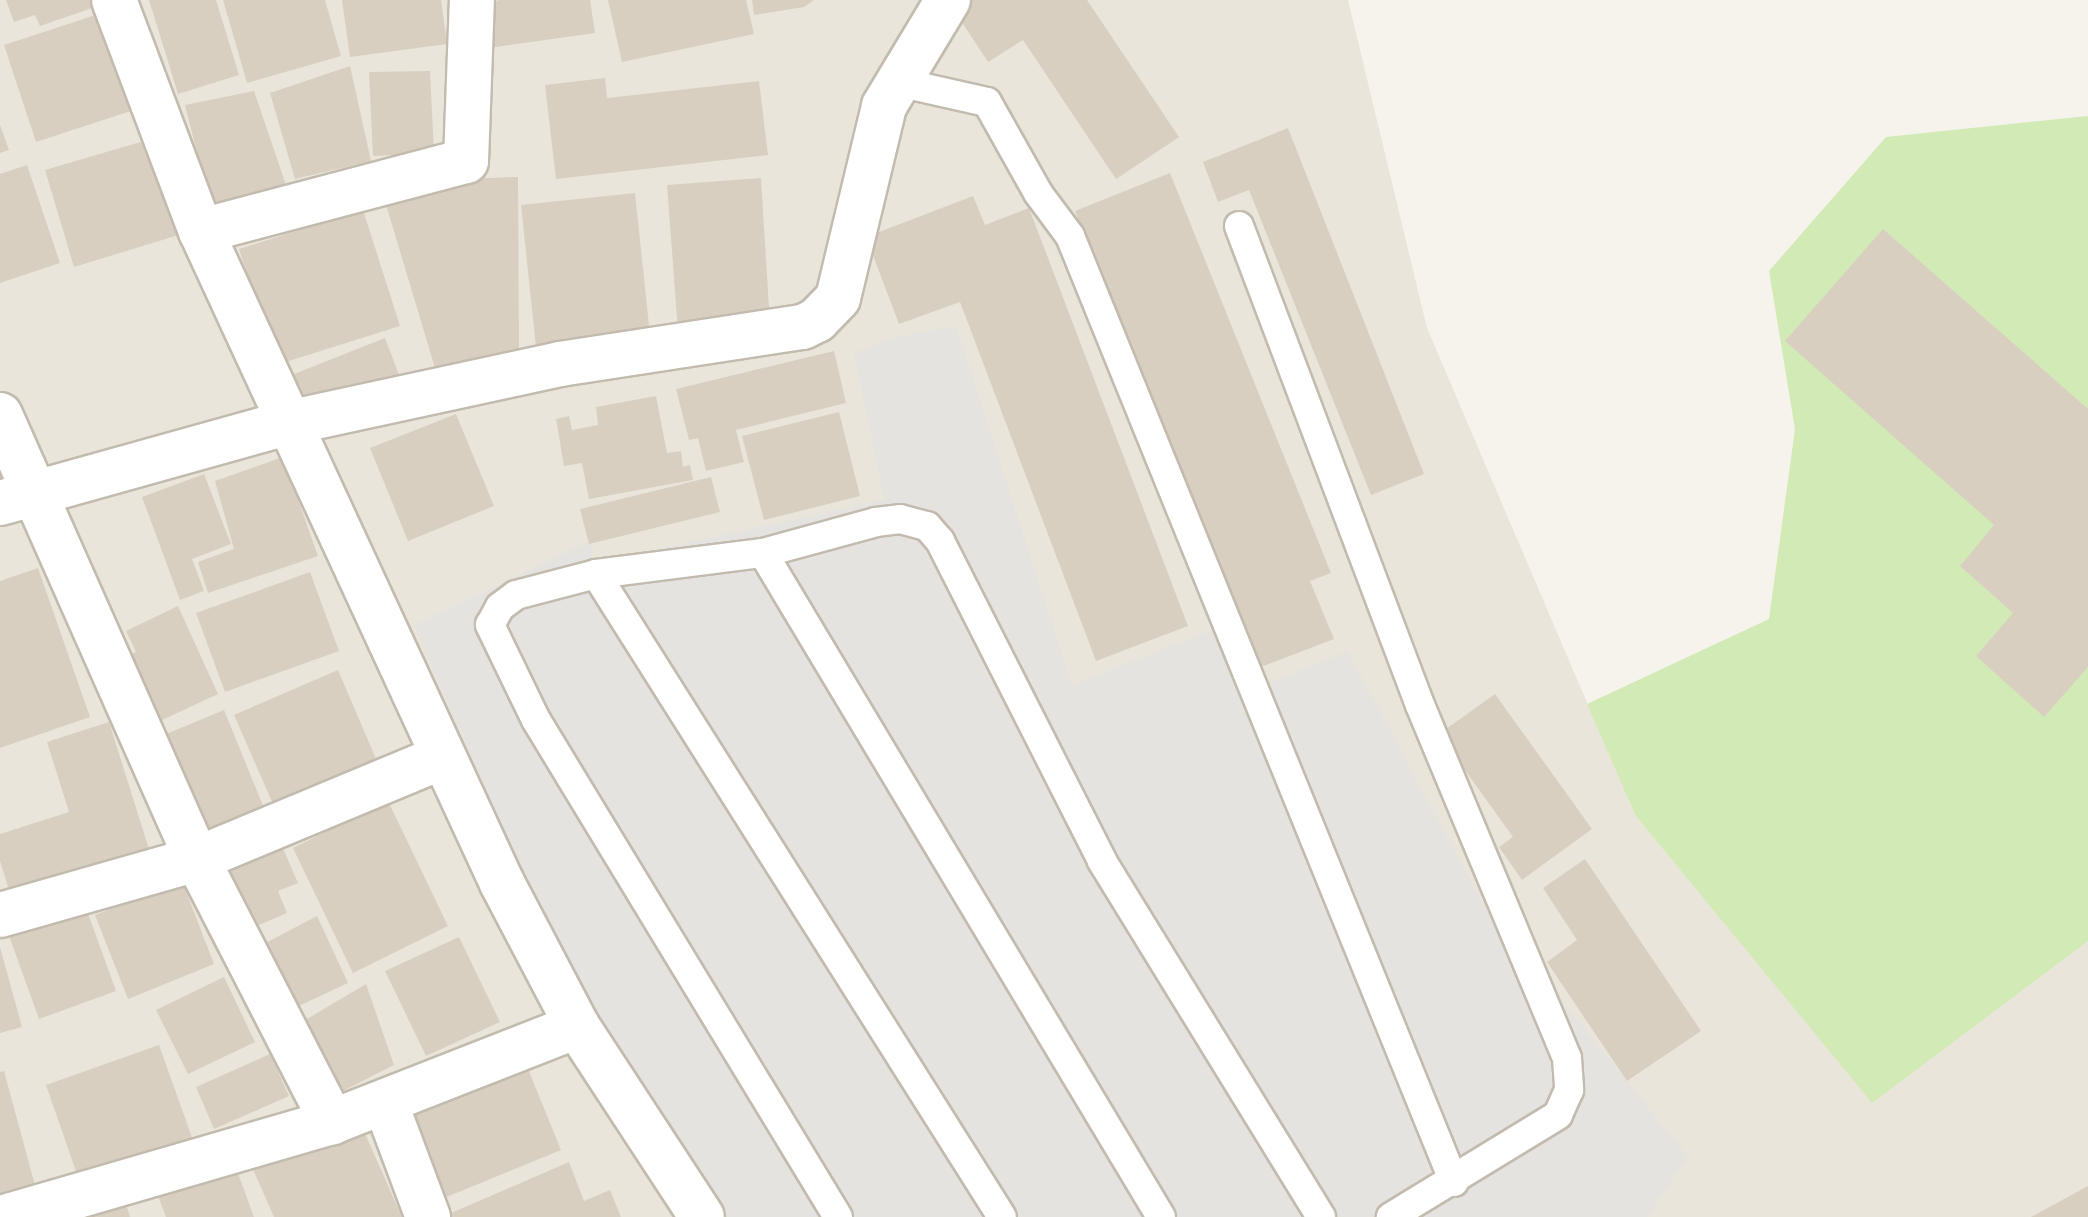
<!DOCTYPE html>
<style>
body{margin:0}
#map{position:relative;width:2088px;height:1217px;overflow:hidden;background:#f6f3ec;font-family:"Fira Sans",sans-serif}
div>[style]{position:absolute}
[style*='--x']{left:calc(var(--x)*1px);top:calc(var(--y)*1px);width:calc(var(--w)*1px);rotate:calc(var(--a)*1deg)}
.residential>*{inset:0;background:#eae5da}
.green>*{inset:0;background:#d2eab5}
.parking>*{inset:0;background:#e5e3e0}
.building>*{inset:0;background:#d8cfc1}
.roads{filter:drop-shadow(2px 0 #c2bbae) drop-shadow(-2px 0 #c2bbae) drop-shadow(0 2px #c2bbae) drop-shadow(0 -2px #c2bbae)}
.service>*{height:28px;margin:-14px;padding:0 14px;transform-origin:14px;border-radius:14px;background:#fff}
.minor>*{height:44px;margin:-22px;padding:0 22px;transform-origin:22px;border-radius:22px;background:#fff}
span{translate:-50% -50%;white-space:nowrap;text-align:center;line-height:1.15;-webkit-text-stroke:8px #fff;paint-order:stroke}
</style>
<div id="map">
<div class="residential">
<i style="clip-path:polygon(0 0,1348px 0,1427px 328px,1635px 815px,1872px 1102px,2088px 941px,2088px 1217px,0 1217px)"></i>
</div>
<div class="green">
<i style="clip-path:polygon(2088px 116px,2088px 941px,1872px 1103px,1635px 815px,1587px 704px,1769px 619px,1795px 429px,1769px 271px,1886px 137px)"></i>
</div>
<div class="parking">
<i style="clip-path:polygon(956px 326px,1072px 685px,1233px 622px,1263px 686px,1348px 651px,1481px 900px,1688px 1157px,1648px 1217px,724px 1217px,570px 988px,414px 625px,590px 541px,594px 563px,884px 500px,854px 353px,893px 338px)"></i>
</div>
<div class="building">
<i style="clip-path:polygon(6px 0,99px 0,101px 5px,40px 26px,35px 15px,14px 22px)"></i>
<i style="clip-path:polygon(149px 0,216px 0,239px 75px,178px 94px)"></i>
<i style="clip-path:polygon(223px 0,325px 0,341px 56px,247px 83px)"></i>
<i style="clip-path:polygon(342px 0,441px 0,447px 44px,350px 57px)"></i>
<i style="clip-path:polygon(499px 0,590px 0,595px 33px,482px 49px,476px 6px)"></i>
<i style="clip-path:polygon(608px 0,746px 0,754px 34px,622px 62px)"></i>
<i style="clip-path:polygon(752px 0,814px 0,804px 7px,754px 15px)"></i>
<i style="clip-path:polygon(956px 0,1087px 0,1179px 137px,1116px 179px,1023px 40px,988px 62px,950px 4px)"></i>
<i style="clip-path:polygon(108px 11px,140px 108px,36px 142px,4px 45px)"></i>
<i style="clip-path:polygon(350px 66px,371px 161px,295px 179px,270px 93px)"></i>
<i style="clip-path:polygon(430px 71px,434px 153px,373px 156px,369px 72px)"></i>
<i style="clip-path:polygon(605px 78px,607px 98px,759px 81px,768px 155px,556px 179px,545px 85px)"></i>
<i style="clip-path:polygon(254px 91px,286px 185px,210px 204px,185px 105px)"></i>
<i style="clip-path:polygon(0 125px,9px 150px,0 153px)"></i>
<i style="clip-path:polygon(1288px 128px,1424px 474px,1371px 495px,1249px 190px,1218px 202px,1203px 162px)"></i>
<i style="clip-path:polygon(154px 138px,182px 234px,74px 267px,45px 170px)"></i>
<i style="clip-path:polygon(27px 165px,60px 263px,0 283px,0 174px)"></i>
<i style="clip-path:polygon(1170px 173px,1331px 573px,1310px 581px,1334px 639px,1258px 668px,1075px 211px)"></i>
<i style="clip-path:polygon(518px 177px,519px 355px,438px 378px,384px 198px,460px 179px)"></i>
<i style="clip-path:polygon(761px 178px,770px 324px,678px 331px,667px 185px)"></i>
<i style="clip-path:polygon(635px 193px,650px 335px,536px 347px,521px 205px)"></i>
<i style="clip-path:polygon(973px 196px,985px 225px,1029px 208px,1188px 626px,1096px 661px,960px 302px,899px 324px,866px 237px)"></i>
<i style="clip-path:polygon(363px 210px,400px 326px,276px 365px,239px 249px)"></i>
<i style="clip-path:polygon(1883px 229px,2088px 409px,2088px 667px,2044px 717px,1976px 656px,2013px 613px,1960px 566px,1994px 525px,1785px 341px)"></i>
<i style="clip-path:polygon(385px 338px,401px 380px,306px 418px,289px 376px)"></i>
<i style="clip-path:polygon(834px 351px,846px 403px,736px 430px,744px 462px,706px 471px,698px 438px,689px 440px,676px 389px)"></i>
<i style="clip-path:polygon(656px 396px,667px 453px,681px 451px,683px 467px,690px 465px,693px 480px,589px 499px,582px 463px,564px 466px,556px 419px,569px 416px,572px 430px,598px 425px,596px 407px)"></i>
<i style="clip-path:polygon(839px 412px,860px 496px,764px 520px,742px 436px)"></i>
<i style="clip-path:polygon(456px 414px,494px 506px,408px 541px,370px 448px)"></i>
<i style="clip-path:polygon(283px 457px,318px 556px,208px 593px,198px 562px,234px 549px,215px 481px)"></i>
<i style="clip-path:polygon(204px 474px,231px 544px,192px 559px,204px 591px,180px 600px,142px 497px)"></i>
<i style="clip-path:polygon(711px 477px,720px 512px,589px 544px,580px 509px)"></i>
<i style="clip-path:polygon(38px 568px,90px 717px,0 748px,0 581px)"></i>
<i style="clip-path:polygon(310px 572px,339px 651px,225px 692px,196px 613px)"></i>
<i style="clip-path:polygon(178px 606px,218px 694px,147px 727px,116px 661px,136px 652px,126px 631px)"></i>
<i style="clip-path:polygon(338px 670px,376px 759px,273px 804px,234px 715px)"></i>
<i style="clip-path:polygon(1495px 694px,1592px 829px,1522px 880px,1499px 847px,1513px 837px,1439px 734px)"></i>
<i style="clip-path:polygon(224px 710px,266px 813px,196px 842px,154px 739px)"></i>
<i style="clip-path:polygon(109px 722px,149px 849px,10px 893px,0 861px,0 834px,69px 812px,47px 742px)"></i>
<i style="clip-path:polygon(388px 801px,448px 926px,353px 973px,293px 848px)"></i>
<i style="clip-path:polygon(282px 846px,298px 883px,278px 891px,287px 913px,243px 932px,218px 875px)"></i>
<i style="clip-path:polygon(1585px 859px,1701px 1031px,1627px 1081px,1547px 962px,1577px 940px,1543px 888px)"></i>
<i style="clip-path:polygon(182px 881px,214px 964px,128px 999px,95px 915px)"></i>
<i style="clip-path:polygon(85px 905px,116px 991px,39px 1019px,8px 933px)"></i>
<i style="clip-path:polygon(317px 916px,348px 983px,288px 1011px,254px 949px)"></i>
<i style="clip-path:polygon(459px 937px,500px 1022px,426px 1056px,385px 971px)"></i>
<i style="clip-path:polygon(0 947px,22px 1027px,0 1033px)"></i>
<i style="clip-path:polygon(224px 977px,255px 1042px,188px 1074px,156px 1010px)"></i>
<i style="clip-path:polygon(366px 984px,394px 1065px,329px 1098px,295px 1026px)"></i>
<i style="clip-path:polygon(159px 1045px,194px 1143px,80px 1183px,46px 1085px)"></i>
<i style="clip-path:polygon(270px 1054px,289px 1096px,214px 1129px,196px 1087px)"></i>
<i style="clip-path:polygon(524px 1059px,561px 1150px,439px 1200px,402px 1109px)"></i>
<i style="clip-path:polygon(4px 1071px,39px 1200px,0 1211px,0 1072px)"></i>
<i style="clip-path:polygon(359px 1120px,402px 1217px,274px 1217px,252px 1167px)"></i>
<i style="clip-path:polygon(233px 1160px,254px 1217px,166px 1217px,155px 1188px)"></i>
<i style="clip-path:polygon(569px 1162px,584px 1201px,610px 1190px,621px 1217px,442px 1217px)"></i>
<i style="clip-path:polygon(2088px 1186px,2088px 1217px,2031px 1217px)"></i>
<i style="clip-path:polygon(124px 1198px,130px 1217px,67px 1217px)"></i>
</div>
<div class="roads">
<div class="service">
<i style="--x:898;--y:82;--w:91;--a:12.7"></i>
<i style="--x:987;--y:102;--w:104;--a:60.7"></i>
<i style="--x:1038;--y:193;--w:54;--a:53.3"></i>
<i style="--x:1070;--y:236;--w:1021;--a:67.91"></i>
<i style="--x:1239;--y:226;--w:512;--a:69.3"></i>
<i style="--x:1420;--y:705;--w:382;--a:67.4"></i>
<i style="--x:1567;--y:1058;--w:32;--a:86"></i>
<i style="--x:1569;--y:1090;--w:27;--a:114"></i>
<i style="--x:1558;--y:1115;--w:196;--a:148.6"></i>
<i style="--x:763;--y:553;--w:774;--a:59.06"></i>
<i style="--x:596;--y:574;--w:760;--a:57.73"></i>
<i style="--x:838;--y:1217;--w:582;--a:-121.28"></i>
<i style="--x:536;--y:720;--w:106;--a:-115.8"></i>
<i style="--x:490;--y:625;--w:21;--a:-61"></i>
<i style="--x:500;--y:607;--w:20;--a:-37"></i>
<i style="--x:516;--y:595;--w:83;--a:-14.7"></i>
<i style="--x:596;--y:574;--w:168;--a:-7.2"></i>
<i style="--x:763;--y:553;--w:117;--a:-15.3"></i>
<i style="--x:876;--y:522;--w:24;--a:-7"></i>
<i style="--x:900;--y:519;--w:28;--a:15"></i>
<i style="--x:927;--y:526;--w:20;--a:49"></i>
<i style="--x:940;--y:541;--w:359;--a:63.1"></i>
<i style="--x:1102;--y:861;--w:418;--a:58.4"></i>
</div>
<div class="minor">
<i style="--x:114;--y:0;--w:247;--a:69.4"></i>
<i style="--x:201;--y:231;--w:718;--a:65.22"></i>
<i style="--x:502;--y:883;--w:161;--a:62.3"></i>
<i style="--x:577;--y:1026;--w:228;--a:56.8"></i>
<i style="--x:201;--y:231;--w:274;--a:-14.8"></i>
<i style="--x:466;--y:161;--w:161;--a:-87.9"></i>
<i style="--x:0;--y:415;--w:486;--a:66.1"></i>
<i style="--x:197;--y:859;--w:296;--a:62.8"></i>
<i style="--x:0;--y:503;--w:298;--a:-15.6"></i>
<i style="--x:287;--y:423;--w:279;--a:-12.2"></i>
<i style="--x:560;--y:364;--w:246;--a:-8.7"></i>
<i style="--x:803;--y:327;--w:16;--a:-27"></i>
<i style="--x:817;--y:320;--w:30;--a:-46"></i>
<i style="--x:838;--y:298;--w:197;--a:-76.5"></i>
<i style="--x:884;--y:106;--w:124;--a:-58.9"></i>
<i style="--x:0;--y:915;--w:205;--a:-15.9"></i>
<i style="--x:197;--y:859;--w:265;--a:-22.6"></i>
<i style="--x:385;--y:1102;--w:123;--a:69.5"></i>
<i style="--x:5;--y:1217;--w:341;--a:-16.2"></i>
<i style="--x:332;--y:1122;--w:263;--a:-21.4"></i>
</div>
</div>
</div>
